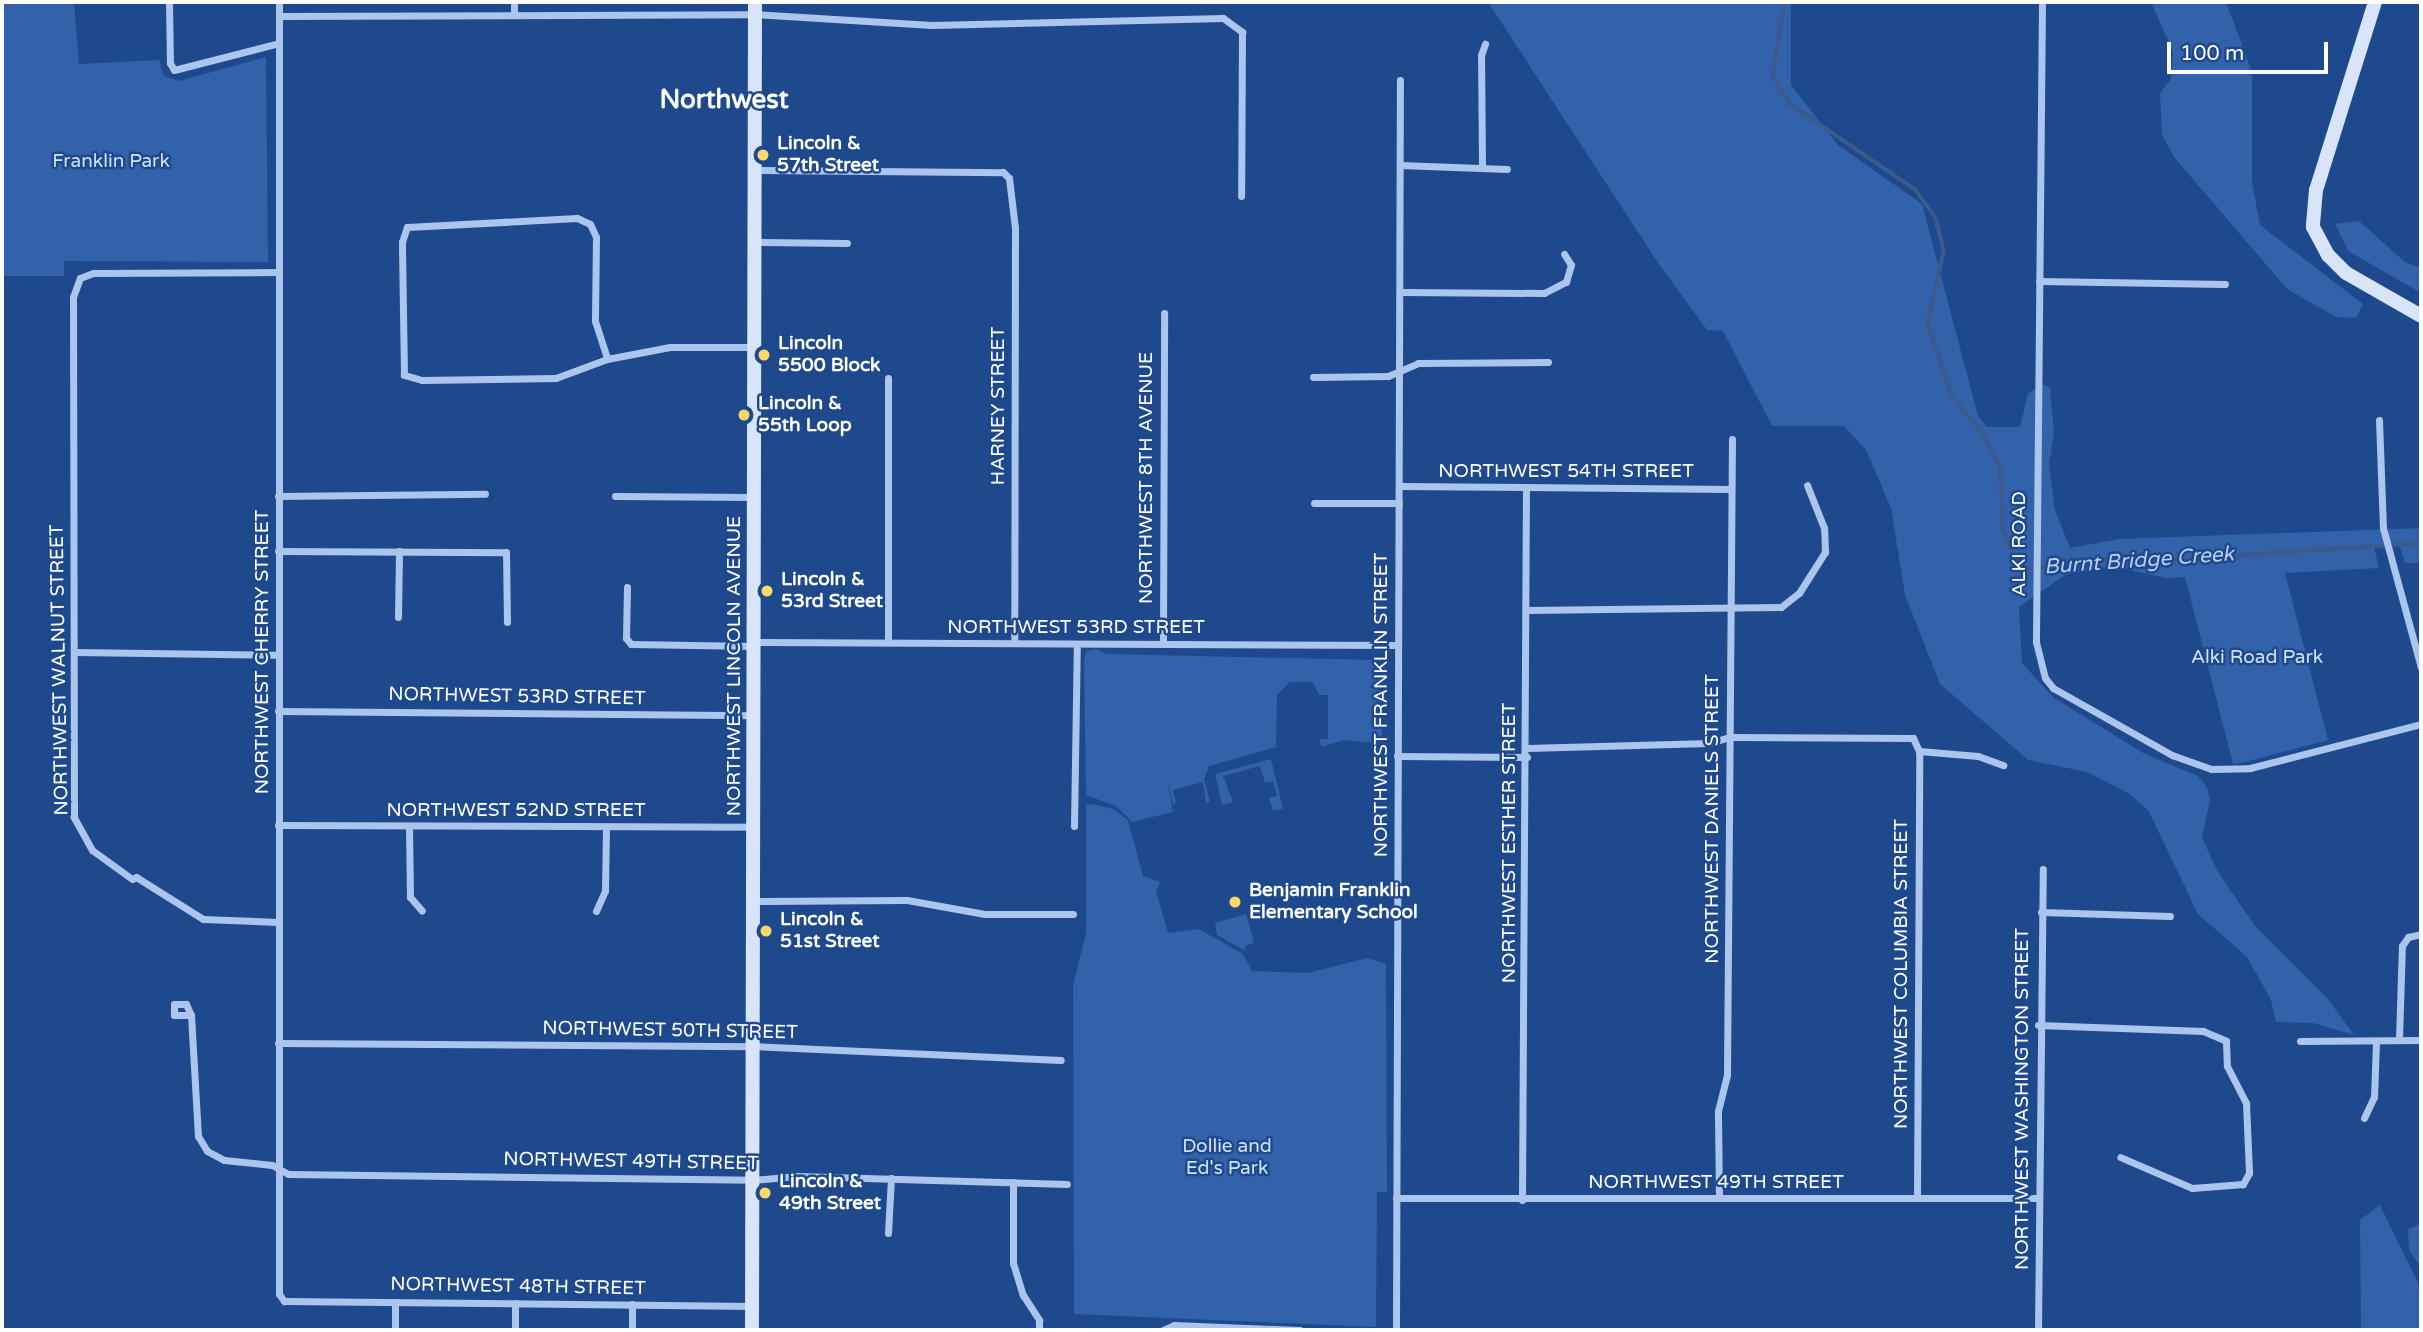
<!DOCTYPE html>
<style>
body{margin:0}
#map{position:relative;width:2423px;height:1332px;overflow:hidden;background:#1e498c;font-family:"Varela Round",sans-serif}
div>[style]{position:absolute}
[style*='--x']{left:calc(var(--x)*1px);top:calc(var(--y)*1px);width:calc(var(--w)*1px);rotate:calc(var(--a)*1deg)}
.green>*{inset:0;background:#3262a9}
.stream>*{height:3.5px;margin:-1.75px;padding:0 1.75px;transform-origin:1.75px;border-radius:1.75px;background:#3c5a8b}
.street>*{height:7px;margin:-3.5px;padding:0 3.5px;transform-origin:3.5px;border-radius:3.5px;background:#abc5ec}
.secondary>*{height:14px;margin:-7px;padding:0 7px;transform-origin:7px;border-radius:7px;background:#d7e4f9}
.dots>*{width:19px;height:19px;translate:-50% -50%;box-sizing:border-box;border:4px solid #1e498c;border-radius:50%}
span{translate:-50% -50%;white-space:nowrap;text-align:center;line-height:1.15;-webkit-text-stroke:5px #1e498c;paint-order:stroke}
.poi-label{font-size:19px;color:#fff;font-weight:700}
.left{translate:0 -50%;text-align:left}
.park-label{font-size:19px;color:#d0e1f9}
.street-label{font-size:19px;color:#fff}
.water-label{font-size:21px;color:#b7cff3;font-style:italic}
.district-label{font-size:26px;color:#fff;font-weight:700}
.frame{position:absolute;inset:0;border:4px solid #fff;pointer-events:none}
.scale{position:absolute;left:2167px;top:42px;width:161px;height:32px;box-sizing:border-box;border:4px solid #fff;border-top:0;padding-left:9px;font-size:21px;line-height:24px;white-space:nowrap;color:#fff;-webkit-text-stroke:5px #1e498c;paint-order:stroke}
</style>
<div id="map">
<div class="green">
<i style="clip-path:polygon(2px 2px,74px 2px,79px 64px,159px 60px,164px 76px,179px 81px,266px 57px,268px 262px,64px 261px,64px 276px,2px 276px)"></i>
<i style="clip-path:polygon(1488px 2px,1791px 2px,1791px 85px,1838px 145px,1922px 204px,1978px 416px,1987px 427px,2020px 427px,2028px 394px,2043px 384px,2050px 388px,2054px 433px,2049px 464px,2055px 510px,2070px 548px,2119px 539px,2421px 528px,2421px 563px,2405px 563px,2399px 544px,2374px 547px,2379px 568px,2285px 573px,2328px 740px,2245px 762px,2233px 764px,2185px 577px,2166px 578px,2112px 566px,2065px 575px,2019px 607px,2022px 663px,2054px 698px,2145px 754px,2198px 776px,2207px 787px,2210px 800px,2202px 838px,2218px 872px,2255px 926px,2327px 998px,2354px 1035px,2313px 1023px,2276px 1022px,2271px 1000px,2247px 957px,2198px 914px,2148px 810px,2128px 793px,2087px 772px,2028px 760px,1940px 684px,1905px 595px,1891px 508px,1866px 450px,1844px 426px,1772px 426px,1723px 331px,1707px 330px,1658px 263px)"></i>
<i style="clip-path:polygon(2151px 2px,2226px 2px,2252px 72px,2252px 182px,2260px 225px,2363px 304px,2356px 318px,2336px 317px,2287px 289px,2174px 157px,2162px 135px,2160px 93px,2171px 79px,2173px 52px)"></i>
<i style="clip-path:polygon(2359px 221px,2405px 262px,2421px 268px,2421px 293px,2348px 251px,2335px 224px)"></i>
<i style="clip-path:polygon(1096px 649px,1107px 654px,1377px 660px,1382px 679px,1382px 737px,1377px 743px,1343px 740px,1321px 747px,1320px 739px,1328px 739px,1328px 695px,1319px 695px,1313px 682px,1290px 682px,1277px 695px,1276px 747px,1209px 766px,1204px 779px,1210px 802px,1206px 803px,1203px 782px,1173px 790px,1176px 803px,1173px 804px,1167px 779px,1173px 812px,1132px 822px,1116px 806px,1086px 795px,1084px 659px,1087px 651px)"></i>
<i style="clip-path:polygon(1271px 759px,1283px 809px,1273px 811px,1269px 798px,1277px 796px,1273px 781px,1265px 783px,1260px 766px,1223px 776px,1233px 802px,1222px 805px,1215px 774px)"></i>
<i style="clip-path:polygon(1091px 804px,1113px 809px,1128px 820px,1143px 876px,1160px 882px,1156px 891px,1168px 933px,1199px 929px,1243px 954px,1252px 971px,1308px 973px,1367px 958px,1386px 964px,1387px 1192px,1377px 1192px,1376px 1327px,1074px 1314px,1073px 985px,1086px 933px,1086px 805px)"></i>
<i style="clip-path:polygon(1246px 914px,1254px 943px,1245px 946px,1246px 951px,1217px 935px,1215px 923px)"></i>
<i style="clip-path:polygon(2380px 1205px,2421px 1289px,2421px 1330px,2361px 1330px,2360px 1220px)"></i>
<i style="clip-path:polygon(2421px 1224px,2421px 1262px,2418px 1263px,2409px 1250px,2408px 1229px)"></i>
</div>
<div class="stream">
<i style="--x:1785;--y:2;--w:75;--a:99.2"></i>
<i style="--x:1773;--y:76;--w:33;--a:59"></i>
<i style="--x:1790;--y:104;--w:153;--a:34.3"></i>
<i style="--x:1916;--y:190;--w:34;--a:54"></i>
<i style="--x:1936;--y:218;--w:34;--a:76"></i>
<i style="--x:1944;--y:251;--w:74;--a:102.5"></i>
<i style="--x:1928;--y:323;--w:76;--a:71.6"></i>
<i style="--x:1952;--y:395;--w:53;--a:51.8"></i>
<i style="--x:1985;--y:437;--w:34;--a:62"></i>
<i style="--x:2001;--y:467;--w:60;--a:88.1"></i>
<i style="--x:2003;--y:527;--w:36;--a:71"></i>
<i style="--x:2015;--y:561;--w:14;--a:30"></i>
<i style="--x:2027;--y:568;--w:15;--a:0"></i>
<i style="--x:2042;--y:568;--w:73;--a:-7.1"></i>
<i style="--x:2114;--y:559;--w:23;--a:7"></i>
<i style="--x:2137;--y:562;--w:285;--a:-3.8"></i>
</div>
<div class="street">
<i style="--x:169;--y:2;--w:61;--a:89.1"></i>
<i style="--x:170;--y:63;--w:8;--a:60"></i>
<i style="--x:174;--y:70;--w:108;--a:-14.4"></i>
<i style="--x:279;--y:2;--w:1292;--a:90"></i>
<i style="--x:279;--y:1294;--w:9;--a:54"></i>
<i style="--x:284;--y:1301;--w:468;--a:0.6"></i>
<i style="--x:2042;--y:2;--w:640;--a:90.54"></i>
<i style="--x:2036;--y:642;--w:37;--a:76"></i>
<i style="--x:2045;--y:678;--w:13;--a:51"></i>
<i style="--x:2053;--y:688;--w:137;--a:29.4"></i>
<i style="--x:2172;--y:755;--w:41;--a:19.7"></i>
<i style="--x:2211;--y:769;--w:39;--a:-1"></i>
<i style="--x:2250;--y:768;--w:177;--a:-14.4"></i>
<i style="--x:514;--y:15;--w:13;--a:-90"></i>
<i style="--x:279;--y:16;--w:476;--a:-0.2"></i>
<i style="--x:755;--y:14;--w:177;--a:3.6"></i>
<i style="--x:932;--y:25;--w:291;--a:-1.4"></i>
<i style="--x:1223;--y:18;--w:24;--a:36"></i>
<i style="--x:1242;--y:32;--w:164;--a:90.3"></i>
<i style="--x:1400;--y:165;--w:107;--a:2.1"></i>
<i style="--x:1482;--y:165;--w:110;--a:-90.5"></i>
<i style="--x:1481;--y:55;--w:12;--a:-70"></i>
<i style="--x:755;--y:170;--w:248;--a:0.5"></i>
<i style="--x:1003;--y:172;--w:8;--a:45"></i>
<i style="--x:1009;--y:178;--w:50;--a:83.2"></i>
<i style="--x:1015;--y:228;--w:415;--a:90.1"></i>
<i style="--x:577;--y:218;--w:14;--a:25"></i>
<i style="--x:590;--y:224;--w:14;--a:65"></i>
<i style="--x:596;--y:237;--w:84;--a:90.7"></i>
<i style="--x:595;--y:321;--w:40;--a:72"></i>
<i style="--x:607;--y:359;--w:54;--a:159.6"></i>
<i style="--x:556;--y:378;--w:134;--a:179.1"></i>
<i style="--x:422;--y:380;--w:19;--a:-164"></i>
<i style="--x:404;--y:375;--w:133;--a:-90.9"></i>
<i style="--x:402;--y:242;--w:16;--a:-72"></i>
<i style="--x:407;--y:227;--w:170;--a:-3"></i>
<i style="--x:755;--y:242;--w:92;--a:0.6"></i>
<i style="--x:2039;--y:281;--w:186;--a:0.9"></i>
<i style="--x:1400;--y:292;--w:144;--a:0.4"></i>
<i style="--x:1544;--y:293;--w:25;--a:-27"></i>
<i style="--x:1566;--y:282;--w:18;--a:-74"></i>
<i style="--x:1571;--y:265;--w:13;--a:-122"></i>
<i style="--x:607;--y:359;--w:64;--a:-10.8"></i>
<i style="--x:670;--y:347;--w:84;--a:0"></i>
<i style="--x:1313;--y:377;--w:75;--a:-0.8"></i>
<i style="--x:1388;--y:376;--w:33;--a:-23"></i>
<i style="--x:1418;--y:363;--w:130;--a:-0.4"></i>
<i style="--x:2379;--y:420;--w:108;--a:87.9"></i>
<i style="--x:2383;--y:528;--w:145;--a:74.8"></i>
<i style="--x:1399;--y:486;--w:332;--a:0.5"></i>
<i style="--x:278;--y:496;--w:207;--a:-0.6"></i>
<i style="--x:615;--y:496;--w:139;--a:0.4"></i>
<i style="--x:1314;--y:503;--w:85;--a:0"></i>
<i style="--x:278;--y:551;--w:228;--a:0.3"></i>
<i style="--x:506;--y:552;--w:70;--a:89.2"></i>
<i style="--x:627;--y:587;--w:51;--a:91.1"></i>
<i style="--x:626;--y:638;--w:8;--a:50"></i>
<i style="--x:631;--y:644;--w:123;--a:0.9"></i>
<i style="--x:1526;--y:610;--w:255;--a:-0.7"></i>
<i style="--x:1781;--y:607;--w:23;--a:-38"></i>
<i style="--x:1799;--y:593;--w:49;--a:-57.6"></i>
<i style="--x:1825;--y:552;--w:24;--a:-92"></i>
<i style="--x:1824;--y:528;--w:46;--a:-111.6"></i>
<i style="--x:398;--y:617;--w:66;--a:-89.1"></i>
<i style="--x:754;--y:642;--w:644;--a:0.27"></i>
<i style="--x:888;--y:642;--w:264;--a:-90"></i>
<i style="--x:1163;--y:644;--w:331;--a:-89.8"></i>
<i style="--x:74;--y:652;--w:204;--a:0.8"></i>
<i style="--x:278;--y:711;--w:476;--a:0.5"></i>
<i style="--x:1527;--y:748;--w:182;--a:-1.6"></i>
<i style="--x:1709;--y:743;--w:22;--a:-16"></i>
<i style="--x:1730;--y:737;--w:183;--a:0.3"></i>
<i style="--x:1913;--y:738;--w:14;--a:65"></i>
<i style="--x:1919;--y:751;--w:59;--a:4.8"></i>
<i style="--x:1978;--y:756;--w:27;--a:20"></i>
<i style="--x:1397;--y:756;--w:130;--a:0.4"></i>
<i style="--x:278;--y:825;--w:476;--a:0.2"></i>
<i style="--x:409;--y:826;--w:71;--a:89.2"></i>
<i style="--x:410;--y:897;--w:18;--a:49"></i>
<i style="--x:1074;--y:826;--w:182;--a:-89.1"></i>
<i style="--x:754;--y:901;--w:153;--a:-0.4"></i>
<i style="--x:907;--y:900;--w:79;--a:10.2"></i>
<i style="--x:985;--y:914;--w:88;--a:0"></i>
<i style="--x:596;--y:911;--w:22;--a:-66"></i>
<i style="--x:605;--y:891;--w:63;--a:-89.1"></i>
<i style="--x:2041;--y:912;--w:129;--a:1.8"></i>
<i style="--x:278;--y:922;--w:75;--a:-177.7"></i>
<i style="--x:203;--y:919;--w:79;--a:-147.9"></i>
<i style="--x:136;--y:877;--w:4;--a:153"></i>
<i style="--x:132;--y:879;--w:49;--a:-144.1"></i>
<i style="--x:92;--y:850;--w:38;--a:-119"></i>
<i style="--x:74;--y:817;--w:520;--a:-90.11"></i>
<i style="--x:73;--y:297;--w:20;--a:-70"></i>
<i style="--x:80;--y:278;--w:14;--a:-21"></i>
<i style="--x:93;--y:273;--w:185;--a:-0.3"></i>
<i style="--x:191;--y:1015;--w:17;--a:180"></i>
<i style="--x:174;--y:1015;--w:11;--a:-90"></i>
<i style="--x:174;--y:1004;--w:12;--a:0"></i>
<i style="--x:186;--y:1004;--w:12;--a:66"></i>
<i style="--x:191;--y:1015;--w:121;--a:86.7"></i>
<i style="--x:198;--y:1136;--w:17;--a:59"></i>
<i style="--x:207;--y:1151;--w:19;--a:28"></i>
<i style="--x:224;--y:1160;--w:48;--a:5.9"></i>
<i style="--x:272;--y:1165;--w:18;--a:29"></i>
<i style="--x:288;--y:1174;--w:465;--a:0.7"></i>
<i style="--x:753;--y:1180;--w:44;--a:-5.2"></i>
<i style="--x:797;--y:1176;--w:270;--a:1.7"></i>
<i style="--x:2038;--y:1025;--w:165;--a:2.1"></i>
<i style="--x:2203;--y:1031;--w:25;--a:23"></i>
<i style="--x:2226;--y:1041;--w:25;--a:88"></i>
<i style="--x:2227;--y:1066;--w:42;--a:62.8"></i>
<i style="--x:2246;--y:1103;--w:70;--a:87.5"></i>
<i style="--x:2249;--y:1173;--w:13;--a:119"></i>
<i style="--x:2243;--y:1184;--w:51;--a:175.5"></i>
<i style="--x:2192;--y:1188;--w:78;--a:-156.7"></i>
<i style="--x:2399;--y:1039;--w:93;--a:-88.2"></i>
<i style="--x:2402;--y:946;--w:11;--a:-56"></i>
<i style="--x:2408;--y:937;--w:13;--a:-13"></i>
<i style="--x:2300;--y:1041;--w:121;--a:-0.5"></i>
<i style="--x:278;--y:1043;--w:475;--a:0.4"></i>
<i style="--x:753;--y:1046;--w:308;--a:2.6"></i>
<i style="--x:2364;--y:1118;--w:23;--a:-65"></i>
<i style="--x:2374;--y:1097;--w:55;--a:-87.9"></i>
<i style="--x:1013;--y:1182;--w:81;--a:90"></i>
<i style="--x:1013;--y:1263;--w:34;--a:73"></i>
<i style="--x:1023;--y:1295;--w:30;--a:57"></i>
<i style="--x:1039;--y:1320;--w:10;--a:90"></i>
<i style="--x:1396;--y:1198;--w:641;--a:0"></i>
<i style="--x:1719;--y:1198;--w:87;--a:-90.7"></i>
<i style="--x:1718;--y:1111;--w:37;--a:-76"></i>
<i style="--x:1727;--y:1075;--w:636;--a:-89.55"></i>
<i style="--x:1917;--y:1198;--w:447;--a:-89.7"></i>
<i style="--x:1522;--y:1200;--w:713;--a:-89.68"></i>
<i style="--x:888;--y:1233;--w:55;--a:-86.9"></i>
<i style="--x:395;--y:1302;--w:28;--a:90"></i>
<i style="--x:515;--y:1330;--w:27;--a:-90"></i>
<i style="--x:632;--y:1330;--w:26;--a:-90"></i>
<i style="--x:1163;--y:1330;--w:12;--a:-24"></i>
<i style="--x:1174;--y:1325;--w:126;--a:2.3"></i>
<i style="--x:1396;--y:1330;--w:1250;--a:-89.82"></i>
<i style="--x:2038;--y:1330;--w:461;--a:-89.4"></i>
</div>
<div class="secondary">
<i style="--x:2375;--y:2;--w:197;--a:107.4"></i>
<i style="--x:2316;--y:190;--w:37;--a:95"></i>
<i style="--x:2313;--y:227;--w:32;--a:62"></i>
<i style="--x:2328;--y:255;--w:25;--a:45"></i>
<i style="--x:2346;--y:273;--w:86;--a:29.8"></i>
<i style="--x:752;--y:1330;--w:1328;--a:-89.87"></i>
</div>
<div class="dots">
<i style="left:763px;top:155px;background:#fbd86a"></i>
<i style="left:764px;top:355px;background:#fbd86a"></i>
<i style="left:744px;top:415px;background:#fbd86a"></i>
<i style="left:767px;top:591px;background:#fbd86a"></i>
<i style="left:1235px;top:902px;background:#fbd86a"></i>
<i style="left:766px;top:931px;background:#fbd86a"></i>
<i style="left:765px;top:1193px;background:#fbd86a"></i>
</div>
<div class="poi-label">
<span class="left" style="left:777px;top:155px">Lincoln &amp;<br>57th Street</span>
<span class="left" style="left:778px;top:355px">Lincoln<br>5500 Block</span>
<span class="left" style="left:758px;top:415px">Lincoln &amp;<br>55th Loop</span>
<span class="left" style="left:781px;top:591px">Lincoln &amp;<br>53rd Street</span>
<span class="left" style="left:1249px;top:902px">Benjamin Franklin<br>Elementary School</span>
<span class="left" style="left:780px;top:931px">Lincoln &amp;<br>51st Street</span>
<span class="left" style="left:779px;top:1193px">Lincoln &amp;<br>49th Street</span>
</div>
<div class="park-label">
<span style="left:111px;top:162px">Franklin Park</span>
<span style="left:2257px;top:658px">Alki Road Park</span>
<span style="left:1227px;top:1158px">Dollie and<br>Ed's Park</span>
</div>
<div class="street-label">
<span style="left:999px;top:406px;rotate:-90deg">HARNEY STREET</span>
<span style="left:1566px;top:472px">NORTHWEST 54TH STREET</span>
<span style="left:1147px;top:478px;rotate:-90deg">NORTHWEST 8TH AVENUE</span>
<span style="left:2020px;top:544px;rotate:-90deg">ALKI ROAD</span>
<span style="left:1076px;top:628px">NORTHWEST 53RD STREET</span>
<span style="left:263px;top:652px;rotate:-90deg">NORTHWEST CHERRY STREET</span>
<span style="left:735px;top:666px;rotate:-90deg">NORTHWEST LINCOLN AVENUE</span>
<span style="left:60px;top:670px;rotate:-91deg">NORTHWEST WALNUT STREET</span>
<span style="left:517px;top:697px;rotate:1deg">NORTHWEST 53RD STREET</span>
<span style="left:1382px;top:705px;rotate:-90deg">NORTHWEST FRANKLIN STREET</span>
<span style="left:516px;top:811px">NORTHWEST 52ND STREET</span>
<span style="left:1713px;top:819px;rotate:-90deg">NORTHWEST DANIELS STREET</span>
<span style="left:1510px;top:843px;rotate:-90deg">NORTHWEST ESTHER STREET</span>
<span style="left:1902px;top:974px;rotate:-90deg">NORTHWEST COLUMBIA STREET</span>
<span style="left:670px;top:1031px;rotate:1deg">NORTHWEST 50TH STREET</span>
<span style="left:2023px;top:1099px;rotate:-90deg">NORTHWEST WASHINGTON STREET</span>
<span style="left:631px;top:1162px;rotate:1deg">NORTHWEST 49TH STREET</span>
<span style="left:1716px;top:1183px">NORTHWEST 49TH STREET</span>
<span style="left:518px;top:1287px;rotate:1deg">NORTHWEST 48TH STREET</span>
</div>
<div class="water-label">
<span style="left:2139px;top:561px;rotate:-4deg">Burnt Bridge Creek</span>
</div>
<div class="district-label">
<span style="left:724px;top:100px">Northwest</span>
</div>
<div class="frame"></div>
<div class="scale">100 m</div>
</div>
